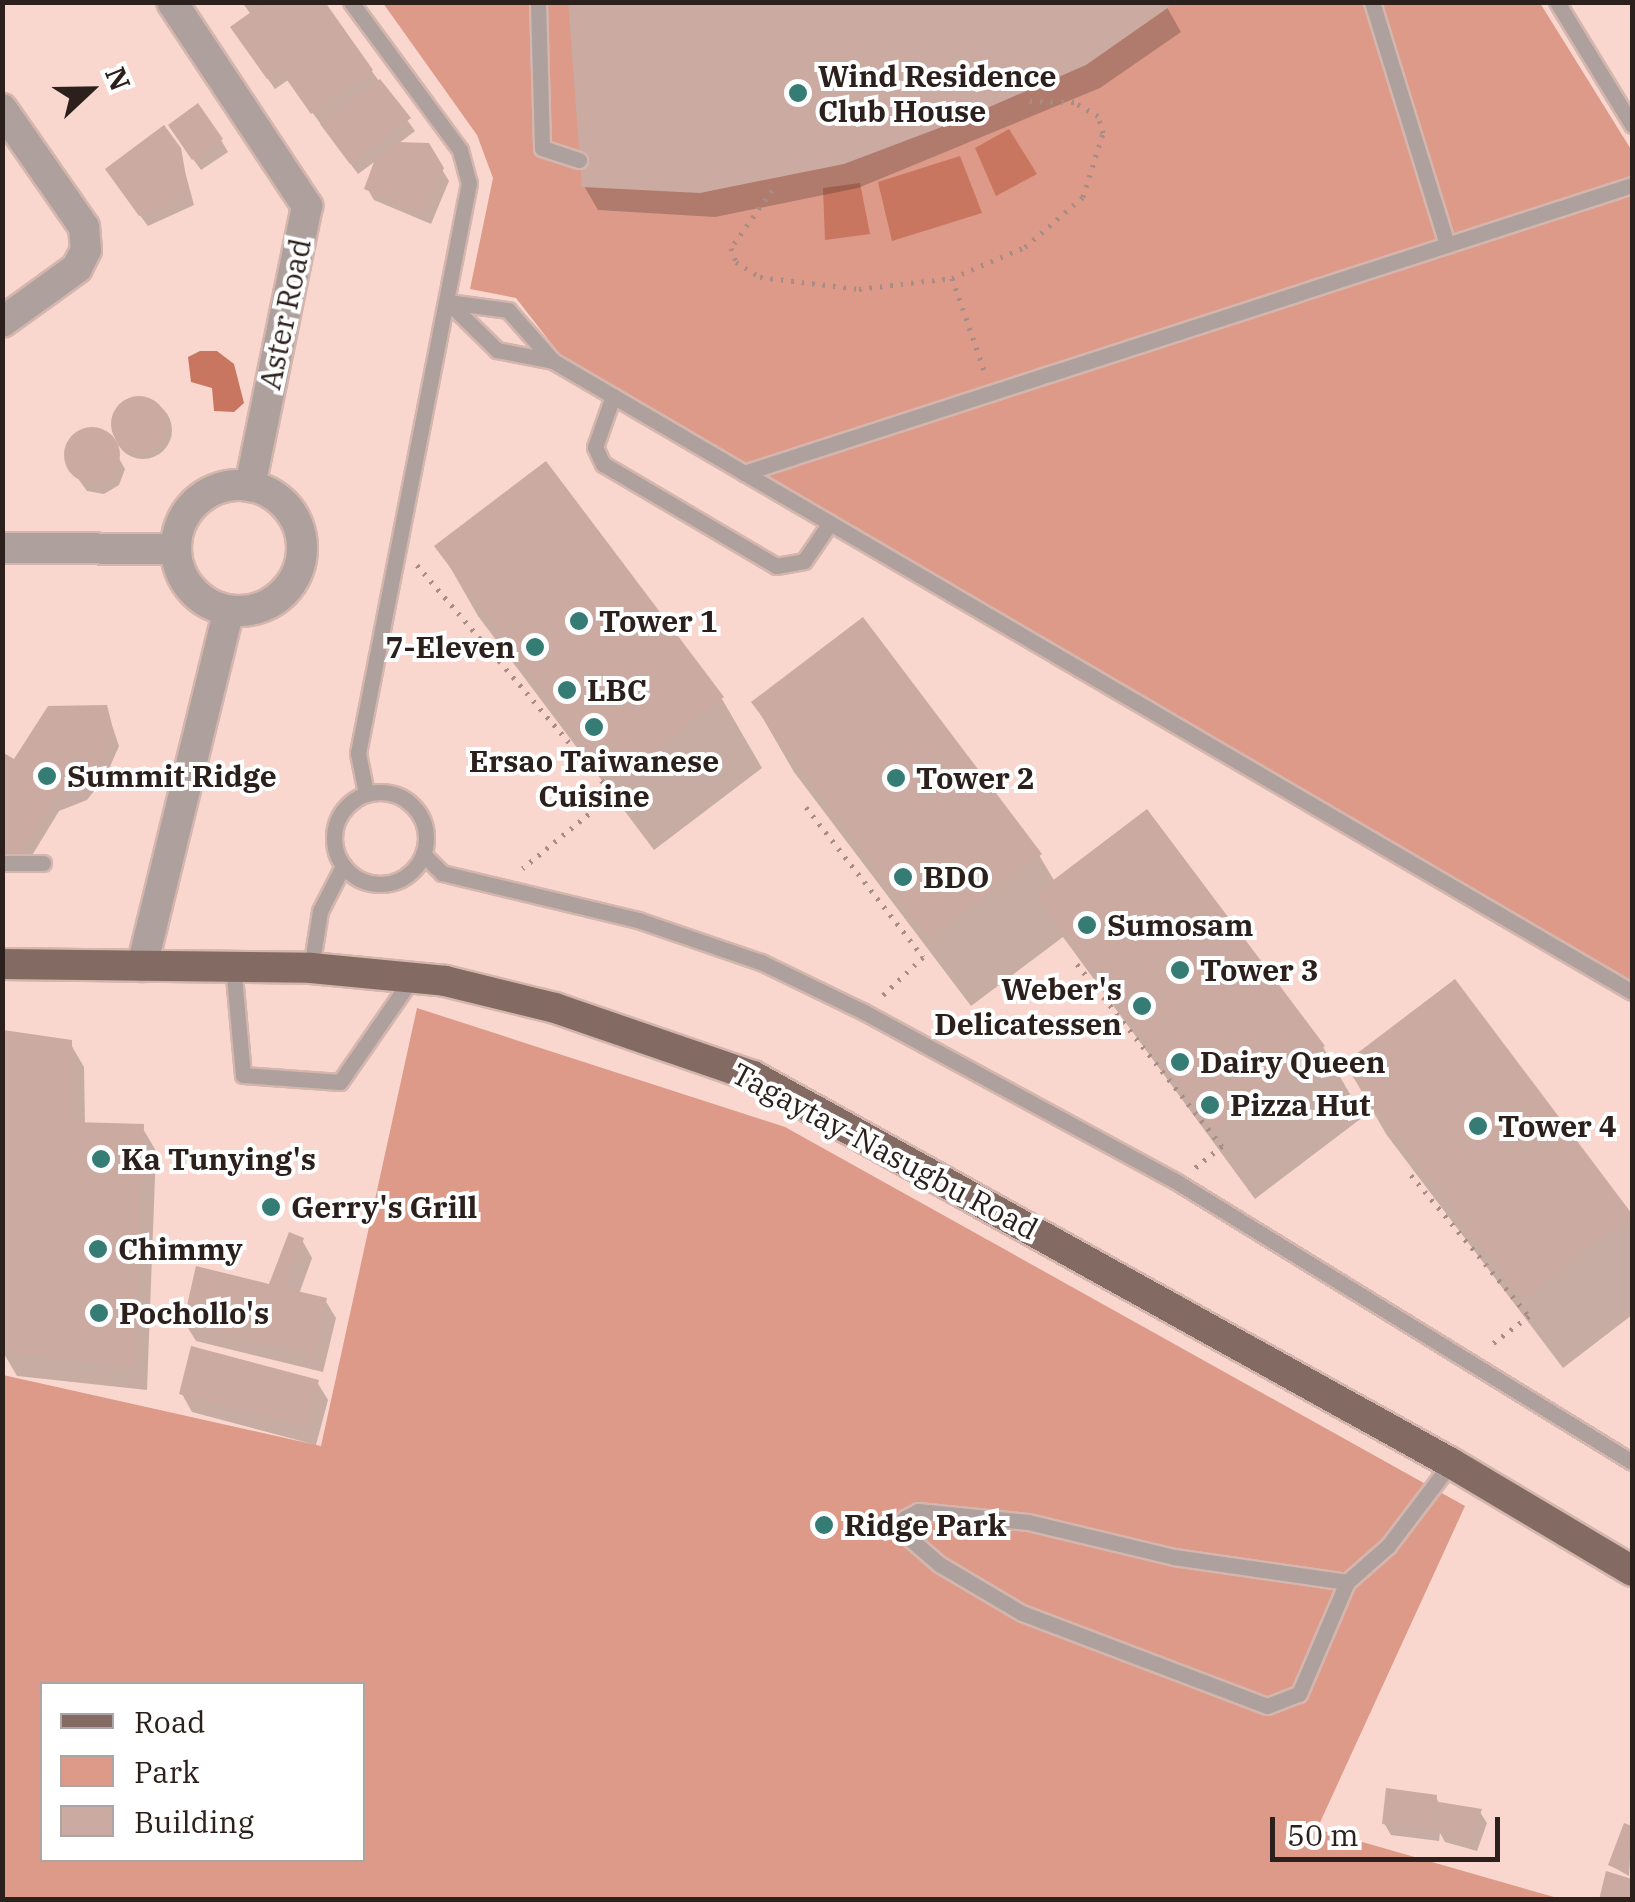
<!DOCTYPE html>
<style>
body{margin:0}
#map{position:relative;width:1635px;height:1902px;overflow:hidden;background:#f9d7ce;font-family:"IBM Plex Serif",serif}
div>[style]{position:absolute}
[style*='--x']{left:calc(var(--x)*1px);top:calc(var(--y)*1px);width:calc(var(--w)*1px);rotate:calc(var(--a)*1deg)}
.green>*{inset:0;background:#dd9a88}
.water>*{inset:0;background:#c87660}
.shadow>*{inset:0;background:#0003}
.round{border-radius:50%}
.building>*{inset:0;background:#caaaa1}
.path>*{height:5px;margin-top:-2.5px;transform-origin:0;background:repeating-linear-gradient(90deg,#a78d86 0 2.5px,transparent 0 10.5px)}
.roads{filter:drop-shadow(2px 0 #d4b6ae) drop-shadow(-2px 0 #d4b6ae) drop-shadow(0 2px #d4b6ae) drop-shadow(0 -2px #d4b6ae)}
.lane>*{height:15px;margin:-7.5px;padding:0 7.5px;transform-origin:7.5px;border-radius:7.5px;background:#aea09c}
.lane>.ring{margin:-7.5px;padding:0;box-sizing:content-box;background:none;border:15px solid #aea09c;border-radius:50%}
.street>*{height:30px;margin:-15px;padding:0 15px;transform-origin:15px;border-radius:15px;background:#aea09c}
.street>.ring{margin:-15px;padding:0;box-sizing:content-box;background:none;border:30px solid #aea09c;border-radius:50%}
.primary>*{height:30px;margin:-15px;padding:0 15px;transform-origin:15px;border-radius:15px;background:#836a63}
.dots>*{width:28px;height:28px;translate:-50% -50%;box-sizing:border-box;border:5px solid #fff;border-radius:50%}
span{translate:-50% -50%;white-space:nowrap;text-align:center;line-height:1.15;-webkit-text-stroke:8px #fff;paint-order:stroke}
.poi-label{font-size:30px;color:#2c201c;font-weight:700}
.left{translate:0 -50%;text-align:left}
.right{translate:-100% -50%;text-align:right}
.street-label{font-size:30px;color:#2c201c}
.frame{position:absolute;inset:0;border:5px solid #2c201c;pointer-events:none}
.legend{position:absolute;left:40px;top:1682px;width:325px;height:180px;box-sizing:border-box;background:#fff;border:2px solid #aba6a4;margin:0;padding:12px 18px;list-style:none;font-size:30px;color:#2c201c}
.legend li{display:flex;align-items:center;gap:20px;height:50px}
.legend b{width:50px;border:2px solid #aba6a4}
.north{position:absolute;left:40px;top:40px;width:100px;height:100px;-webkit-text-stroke:8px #fff;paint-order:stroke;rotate:68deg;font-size:28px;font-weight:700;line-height:40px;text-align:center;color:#2c201c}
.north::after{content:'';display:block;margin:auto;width:35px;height:45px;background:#2c201c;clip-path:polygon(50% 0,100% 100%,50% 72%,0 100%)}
.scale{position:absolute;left:1270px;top:1817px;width:230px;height:45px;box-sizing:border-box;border:5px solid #2c201c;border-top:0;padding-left:12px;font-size:30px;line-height:35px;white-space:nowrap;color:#2c201c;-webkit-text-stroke:8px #fff;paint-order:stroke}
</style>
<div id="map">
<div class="green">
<i style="clip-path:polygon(383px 3px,1540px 3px,1632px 151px,1632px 992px,575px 374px,516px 298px,470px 289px,493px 178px,477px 135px)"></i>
<i style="clip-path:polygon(evenodd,417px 1008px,785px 1127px,1465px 1506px,1317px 1829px,1561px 1899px,3px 1900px,3px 1375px,321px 1446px,417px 1008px,42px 1684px,362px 1684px,362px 1860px,42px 1860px,42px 1684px)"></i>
</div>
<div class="water">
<i style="clip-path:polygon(1009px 129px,1037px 174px,996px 196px,975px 148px)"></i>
<i style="clip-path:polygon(960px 156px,982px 213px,892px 241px,878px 182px)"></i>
<i style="clip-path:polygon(860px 183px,870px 234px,825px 240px,823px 188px)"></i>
<i style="clip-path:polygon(200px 351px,217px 351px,234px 364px,244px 403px,234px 412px,214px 411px,212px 388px,191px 382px,188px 357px)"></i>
</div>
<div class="shadow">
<i style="clip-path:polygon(242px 2px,322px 2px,415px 131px,398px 144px,427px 145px,449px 181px,431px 224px,374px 200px,367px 188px,377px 160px,358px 174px,288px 80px,275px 89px,240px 40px,252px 16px)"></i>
<i style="clip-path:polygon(1164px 2px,1181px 32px,1100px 88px,858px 188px,715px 217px,598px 210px,584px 186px)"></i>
<i style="clip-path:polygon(177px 137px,221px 140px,228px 152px,201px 170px)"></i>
<i style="clip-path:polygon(179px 150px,194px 205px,148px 226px,115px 182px)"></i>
<i class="round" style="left:114px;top:401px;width:58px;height:58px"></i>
<i style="clip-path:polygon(82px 432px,105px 434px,125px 469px,119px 485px,104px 494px,87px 491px,69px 466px,70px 442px)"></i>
<i style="clip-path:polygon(546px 464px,722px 699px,762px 768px,654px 850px,478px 616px,438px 546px)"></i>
<i style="clip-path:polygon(754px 703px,1039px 855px,1055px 882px,1323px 1047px,1363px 1117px,1255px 1199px,1063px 937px,971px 1006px,794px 772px)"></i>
<i style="clip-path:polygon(106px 708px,119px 746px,106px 776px,87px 800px,59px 811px,25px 867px,2px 853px,2px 755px,15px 763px)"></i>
<i style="clip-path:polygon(1454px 982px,1632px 1218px,1632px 1315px,1563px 1368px,1386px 1134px,1346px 1064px)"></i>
<i style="clip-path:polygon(70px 1043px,84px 1067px,85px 1125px,142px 1127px,156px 1151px,147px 1390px,17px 1376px,3px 1352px)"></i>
<i style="clip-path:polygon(302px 1240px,312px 1258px,299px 1294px,325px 1300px,336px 1318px,323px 1372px,196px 1341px,185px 1323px,271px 1287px)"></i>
<i style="clip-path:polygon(317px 1382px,328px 1400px,316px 1445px,192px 1412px,182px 1394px)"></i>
<i style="clip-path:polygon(1436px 1797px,1440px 1805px,1480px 1812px,1487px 1823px,1477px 1851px,1445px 1842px,1440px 1833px,1439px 1841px,1391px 1835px,1384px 1823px)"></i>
<i style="clip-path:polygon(1625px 1826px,1632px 1829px,1629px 1876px,1610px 1865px)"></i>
</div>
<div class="building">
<i style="clip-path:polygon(265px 2px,325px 2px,373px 70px,311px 114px,280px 70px,267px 79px,230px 27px)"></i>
<i style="clip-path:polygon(568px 2px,1167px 2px,1169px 7px,1086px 65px,955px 122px,844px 164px,700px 193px,582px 187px)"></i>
<i style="clip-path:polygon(380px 79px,411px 118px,350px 164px,320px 124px)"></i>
<i style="clip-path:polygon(198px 103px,223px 139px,192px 160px,168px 125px)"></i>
<i style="clip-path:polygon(164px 125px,181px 148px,189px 194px,139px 216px,105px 169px)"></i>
<i style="clip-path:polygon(397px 142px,429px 143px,444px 168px,424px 214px,364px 189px,375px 159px)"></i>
<i class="round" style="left:111px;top:396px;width:56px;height:56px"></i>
<i class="round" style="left:64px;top:427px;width:56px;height:56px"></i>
<i style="clip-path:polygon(546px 461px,724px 697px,612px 782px,434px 546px)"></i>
<i style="clip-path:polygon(863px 617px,1042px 854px,930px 939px,751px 702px)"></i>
<i style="clip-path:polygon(107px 705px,114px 733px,101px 764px,81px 789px,53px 800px,19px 857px,2px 847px,2px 752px,14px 759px,48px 706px)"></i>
<i style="clip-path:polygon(1147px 809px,1325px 1046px,1213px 1131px,1035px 894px)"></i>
<i style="clip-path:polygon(1455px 979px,1632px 1214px,1522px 1300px,1343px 1064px)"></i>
<i style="clip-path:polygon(3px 1030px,72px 1040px,73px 1122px,144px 1124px,135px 1367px,2px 1353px)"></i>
<i style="clip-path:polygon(289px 1232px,304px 1238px,284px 1288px,327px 1298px,314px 1355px,183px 1323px,196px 1266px,269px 1284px)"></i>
<i style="clip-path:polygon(191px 1346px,319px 1380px,306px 1428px,179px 1394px)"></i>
<i style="clip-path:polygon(1386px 1788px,1437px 1795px,1433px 1830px,1382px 1824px)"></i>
<i style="clip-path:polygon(1439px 1802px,1482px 1809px,1471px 1841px,1435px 1831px)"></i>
<i style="clip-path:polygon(1624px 1823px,1632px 1826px,1626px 1873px,1608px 1865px)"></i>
<i style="clip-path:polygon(1606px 1871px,1632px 1879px,1632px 1900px,1599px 1900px)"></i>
</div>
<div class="path">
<i style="--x:772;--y:190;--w:71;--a:125.3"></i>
<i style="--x:731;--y:248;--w:15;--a:70"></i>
<i style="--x:736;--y:262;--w:28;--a:32"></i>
<i style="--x:760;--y:277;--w:100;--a:6.9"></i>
<i style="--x:859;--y:289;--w:94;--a:-6.7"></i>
<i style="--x:952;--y:278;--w:79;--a:-23"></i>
<i style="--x:1025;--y:247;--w:77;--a:-40.8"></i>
<i style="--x:1083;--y:197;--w:67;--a:-72.6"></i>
<i style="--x:1103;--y:133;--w:18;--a:-106"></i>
<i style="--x:1098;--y:116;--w:28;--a:-150"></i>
<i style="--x:1074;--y:102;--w:49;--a:-178.8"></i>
<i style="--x:952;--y:278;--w:97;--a:70.8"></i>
<i style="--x:417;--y:565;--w:301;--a:49.4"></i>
<i style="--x:613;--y:794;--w:117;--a:140.6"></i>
<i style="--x:806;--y:807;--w:190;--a:52"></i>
<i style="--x:923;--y:957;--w:58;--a:136.4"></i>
<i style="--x:1077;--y:964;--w:233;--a:51.5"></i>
<i style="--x:1222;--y:1146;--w:35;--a:141"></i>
<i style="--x:1411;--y:1175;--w:184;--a:50.1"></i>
<i style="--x:1529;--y:1316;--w:51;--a:142.9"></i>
</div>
<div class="roads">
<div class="lane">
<i style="--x:351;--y:2;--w:184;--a:53.6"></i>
<i style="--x:460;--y:150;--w:34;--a:75"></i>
<i style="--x:469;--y:183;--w:581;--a:101.02"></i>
<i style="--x:358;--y:753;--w:41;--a:78.7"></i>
<i style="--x:538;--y:2;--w:146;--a:88.4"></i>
<i style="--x:542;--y:148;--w:39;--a:18"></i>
<i style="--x:1372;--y:2;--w:254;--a:72.8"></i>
<i style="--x:1557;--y:2;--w:144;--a:58.6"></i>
<i style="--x:448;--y:302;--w:61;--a:7.6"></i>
<i style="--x:508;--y:310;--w:68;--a:48.6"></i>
<i style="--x:553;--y:361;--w:1250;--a:30.32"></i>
<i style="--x:448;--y:302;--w:69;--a:44.4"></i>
<i style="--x:497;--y:350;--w:57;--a:11.1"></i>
<i style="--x:613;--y:396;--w:54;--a:109.4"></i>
<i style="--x:595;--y:447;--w:19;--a:65"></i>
<i style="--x:603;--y:464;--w:201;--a:30.5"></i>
<i style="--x:776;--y:566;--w:28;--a:-10"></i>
<i style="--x:804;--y:561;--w:46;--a:-55.6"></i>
<i style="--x:744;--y:473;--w:934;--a:-17.97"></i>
<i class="ring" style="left:334px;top:792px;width:77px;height:77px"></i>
<i style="--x:423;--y:854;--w:27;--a:45"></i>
<i style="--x:442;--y:873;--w:202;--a:13.5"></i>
<i style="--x:638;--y:920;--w:130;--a:18.9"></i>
<i style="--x:761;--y:962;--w:114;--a:25.9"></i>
<i style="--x:864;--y:1012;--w:356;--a:28.5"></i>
<i style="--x:1177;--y:1182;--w:534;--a:31.61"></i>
<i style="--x:2;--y:863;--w:41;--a:0"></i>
<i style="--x:233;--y:965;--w:110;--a:84.8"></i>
<i style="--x:243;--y:1075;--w:97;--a:4.1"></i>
<i style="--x:340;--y:1082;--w:126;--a:-55.3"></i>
<i style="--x:311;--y:968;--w:58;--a:-81"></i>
<i style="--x:320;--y:911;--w:51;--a:-62.9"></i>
<i style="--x:1347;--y:1582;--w:175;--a:-171.8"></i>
<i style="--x:1174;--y:1557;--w:150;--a:-166.5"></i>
<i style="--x:1028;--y:1522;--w:111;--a:-174.3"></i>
<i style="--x:918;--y:1511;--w:15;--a:152"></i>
<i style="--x:905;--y:1518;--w:19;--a:81"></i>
<i style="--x:908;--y:1537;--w:41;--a:41.1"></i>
<i style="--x:939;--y:1564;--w:96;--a:30.6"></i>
<i style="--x:1022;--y:1613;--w:262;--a:20.8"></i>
<i style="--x:1267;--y:1706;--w:34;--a:-21"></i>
<i style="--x:1299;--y:1694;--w:122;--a:-66.8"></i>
<i style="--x:1347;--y:1582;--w:55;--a:-41.3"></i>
<i style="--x:1388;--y:1546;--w:104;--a:-52.8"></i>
</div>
<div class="street">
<i style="--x:172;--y:2;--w:245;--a:56.5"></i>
<i style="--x:307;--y:206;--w:286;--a:101.5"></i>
<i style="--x:2;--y:109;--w:144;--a:55.2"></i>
<i style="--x:84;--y:227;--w:23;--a:85"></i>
<i style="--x:86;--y:250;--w:20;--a:117"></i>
<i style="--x:77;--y:268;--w:92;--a:144.2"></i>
<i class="ring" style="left:176px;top:485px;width:96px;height:96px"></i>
<i style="--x:2;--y:548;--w:174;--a:0.3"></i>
<i style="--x:142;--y:966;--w:366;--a:-76.3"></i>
</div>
<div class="primary">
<i style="--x:2;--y:964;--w:309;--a:0.7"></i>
<i style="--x:311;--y:968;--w:135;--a:5.5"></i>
<i style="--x:445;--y:981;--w:113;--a:13.8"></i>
<i style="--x:555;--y:1008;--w:209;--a:19"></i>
<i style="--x:753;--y:1076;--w:798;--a:29.01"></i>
<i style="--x:1451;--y:1463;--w:211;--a:30.8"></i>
</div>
</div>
<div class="dots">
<i style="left:798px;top:93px;background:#357c74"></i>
<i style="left:579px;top:621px;background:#357c74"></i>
<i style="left:535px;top:647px;background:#357c74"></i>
<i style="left:567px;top:690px;background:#357c74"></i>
<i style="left:594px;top:727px;background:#357c74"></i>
<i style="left:47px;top:776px;background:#357c74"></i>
<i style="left:896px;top:778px;background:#357c74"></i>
<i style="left:903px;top:877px;background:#357c74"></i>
<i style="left:1087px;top:925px;background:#357c74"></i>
<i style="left:1180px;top:970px;background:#357c74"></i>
<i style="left:1142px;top:1006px;background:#357c74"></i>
<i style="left:1180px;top:1062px;background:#357c74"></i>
<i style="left:1210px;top:1105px;background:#357c74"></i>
<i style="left:1478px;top:1126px;background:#357c74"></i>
<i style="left:101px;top:1159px;background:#357c74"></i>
<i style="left:271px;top:1207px;background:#357c74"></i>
<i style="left:98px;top:1249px;background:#357c74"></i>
<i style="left:99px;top:1313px;background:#357c74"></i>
<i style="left:824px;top:1525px;background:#357c74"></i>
</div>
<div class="poi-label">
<span class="left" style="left:818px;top:93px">Wind Residence<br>Club House</span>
<span class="left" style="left:599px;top:621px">Tower 1</span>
<span class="right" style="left:515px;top:647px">7-Eleven</span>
<span class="left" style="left:587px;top:690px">LBC</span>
<span style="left:594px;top:778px">Ersao Taiwanese<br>Cuisine</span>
<span class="left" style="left:67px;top:776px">Summit Ridge</span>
<span class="left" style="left:916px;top:778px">Tower 2</span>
<span class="left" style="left:923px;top:877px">BDO</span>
<span class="left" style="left:1107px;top:925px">Sumosam</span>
<span class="left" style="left:1200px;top:970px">Tower 3</span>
<span class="right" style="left:1122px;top:1006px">Weber's<br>Delicatessen</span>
<span class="left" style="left:1200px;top:1062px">Dairy Queen</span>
<span class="left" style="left:1230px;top:1105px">Pizza Hut</span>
<span class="left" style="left:1498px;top:1126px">Tower 4</span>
<span class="left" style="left:121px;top:1159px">Ka Tunying's</span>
<span class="left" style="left:291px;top:1207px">Gerry's Grill</span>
<span class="left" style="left:118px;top:1249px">Chimmy</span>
<span class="left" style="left:119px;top:1313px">Pochollo's</span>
<span class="left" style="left:844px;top:1525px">Ridge Park</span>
</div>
<div class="street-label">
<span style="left:285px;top:314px;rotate:-78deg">Aster Road</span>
<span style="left:885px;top:1151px;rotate:28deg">Tagaytay-Nasugbu Road</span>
</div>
<div class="frame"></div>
<ul class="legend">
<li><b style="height:12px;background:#836a63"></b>Road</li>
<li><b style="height:28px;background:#dd9a88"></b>Park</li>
<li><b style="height:28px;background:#caaaa1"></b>Building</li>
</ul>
<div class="north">N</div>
<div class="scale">50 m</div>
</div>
